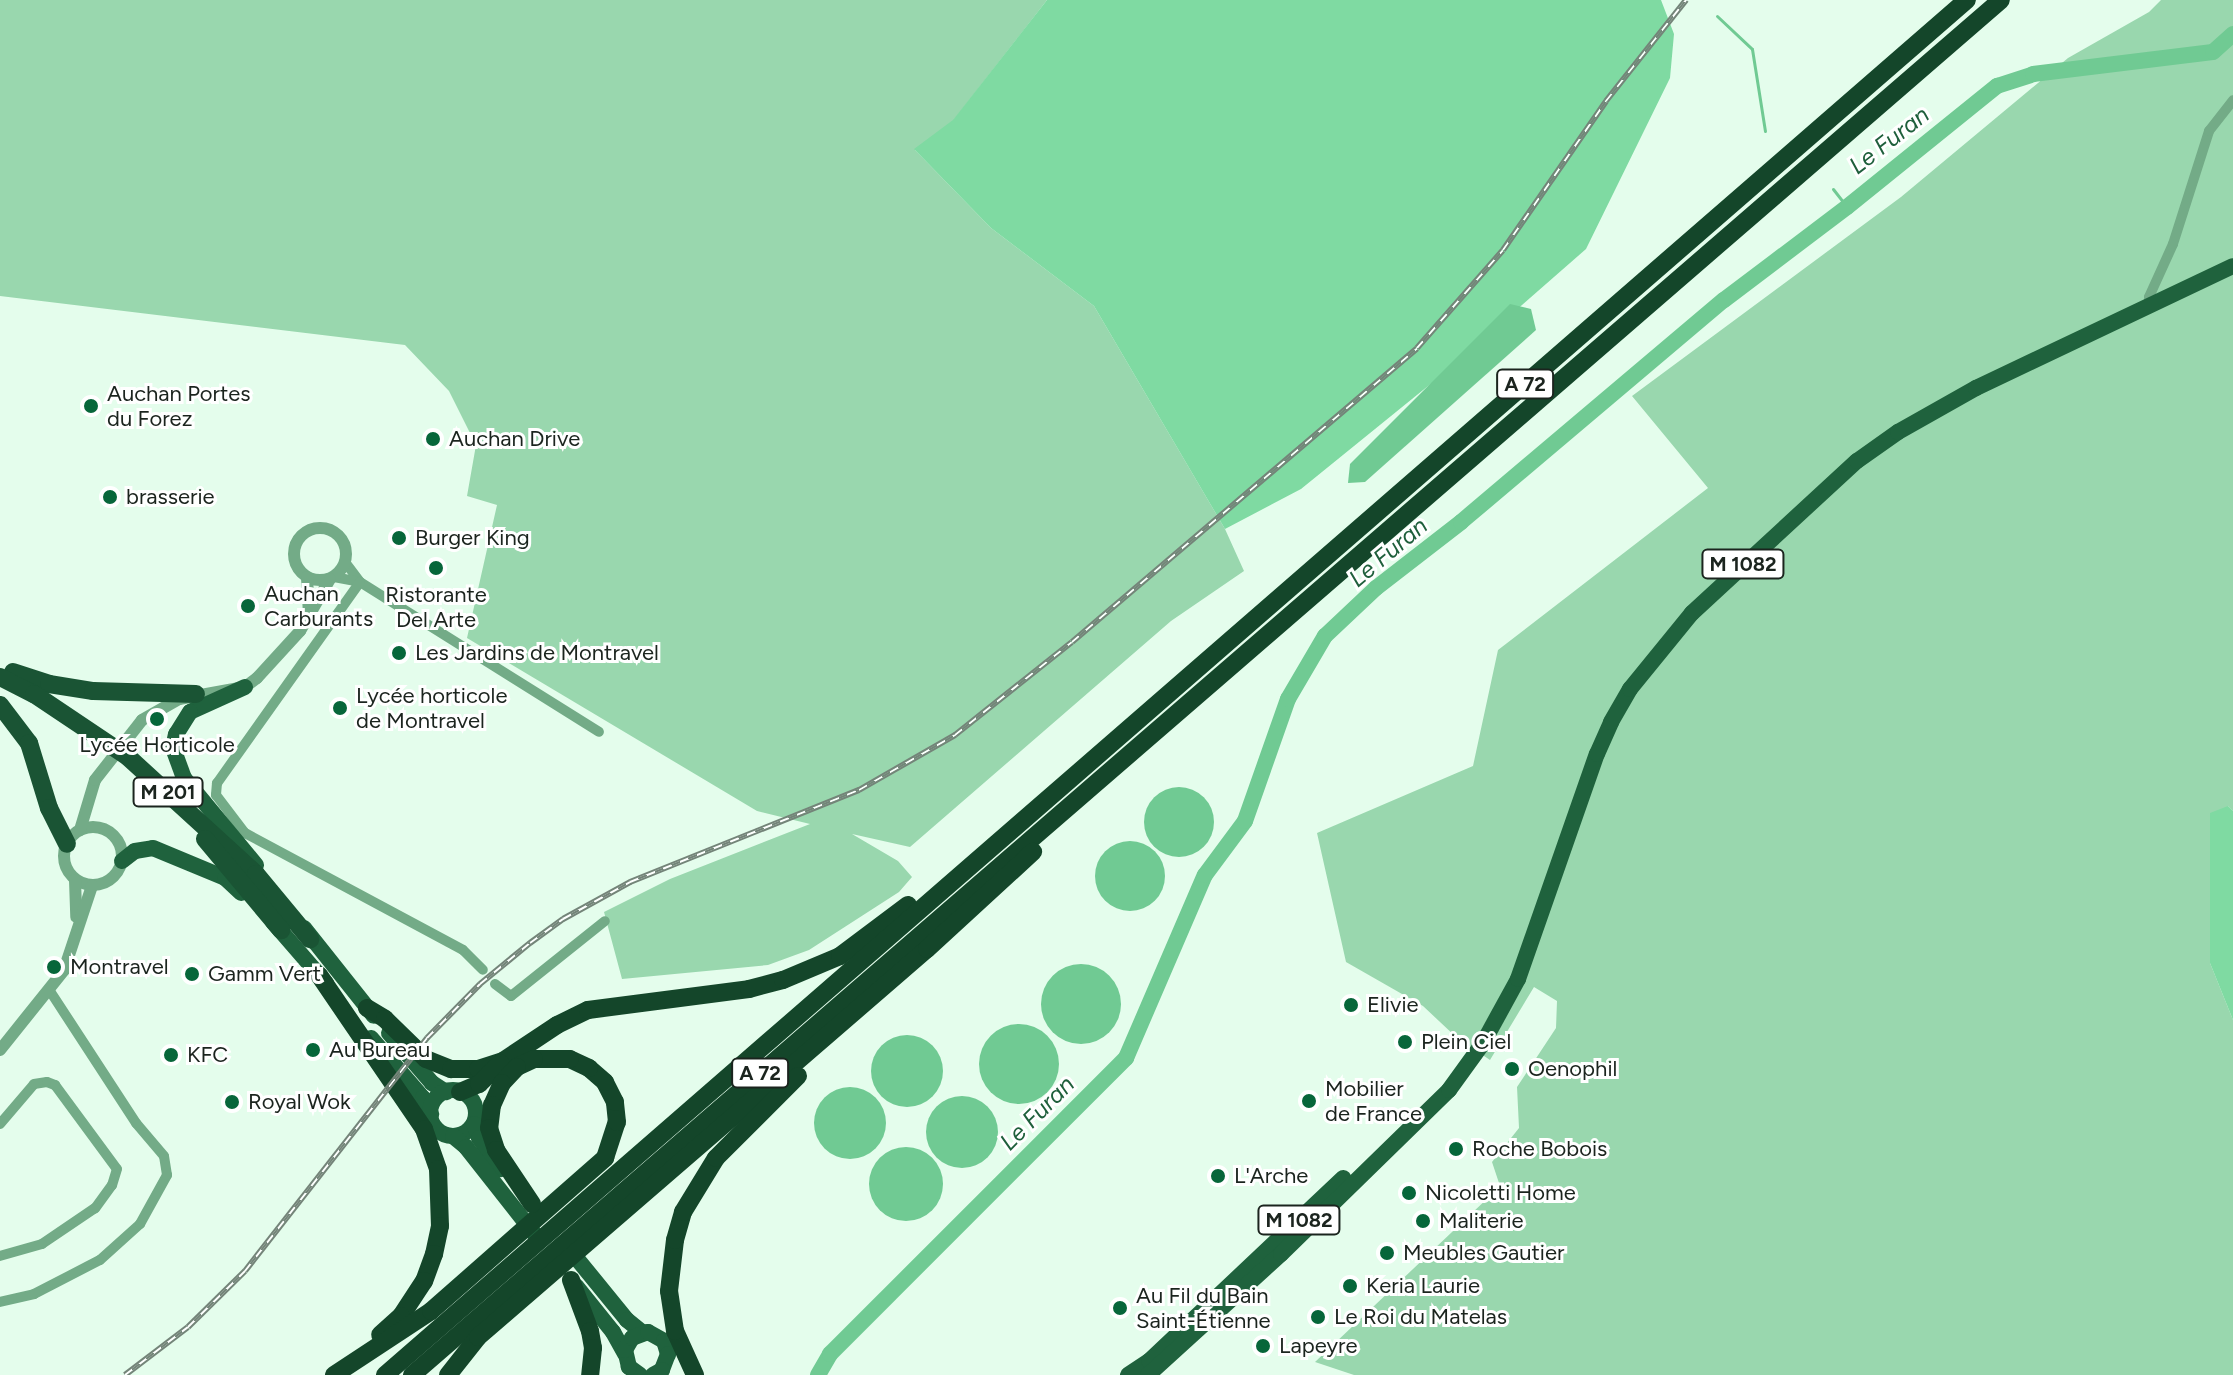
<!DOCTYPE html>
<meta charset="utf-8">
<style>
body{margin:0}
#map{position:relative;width:2233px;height:1375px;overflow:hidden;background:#e4fdec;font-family:Figtree,sans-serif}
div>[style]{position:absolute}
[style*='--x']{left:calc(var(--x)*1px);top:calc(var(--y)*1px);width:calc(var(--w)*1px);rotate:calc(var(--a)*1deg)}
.green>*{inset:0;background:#99d7ae}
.forest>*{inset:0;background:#7fdaa2}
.water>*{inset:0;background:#70ca93}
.round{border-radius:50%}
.stream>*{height:3px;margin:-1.5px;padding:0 1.5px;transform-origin:1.5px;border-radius:1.5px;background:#70ca93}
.river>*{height:16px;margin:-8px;padding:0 8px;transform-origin:8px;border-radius:8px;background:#70ca93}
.minor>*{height:10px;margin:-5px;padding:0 5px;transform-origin:5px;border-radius:5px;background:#73ab87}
.tertiary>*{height:12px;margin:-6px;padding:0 6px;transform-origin:6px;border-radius:6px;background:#73ab87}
.tertiary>.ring{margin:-6px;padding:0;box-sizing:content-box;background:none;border:12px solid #73ab87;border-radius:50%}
.primary>*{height:16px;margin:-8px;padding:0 8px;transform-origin:8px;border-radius:8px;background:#1f623d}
.primary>.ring{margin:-8px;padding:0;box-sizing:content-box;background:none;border:16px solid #1f623d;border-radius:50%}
.trunk>*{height:18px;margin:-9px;padding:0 9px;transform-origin:9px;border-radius:9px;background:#1a5434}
.motorway>*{height:18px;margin:-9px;padding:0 9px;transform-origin:9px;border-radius:9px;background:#14462a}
.rail>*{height:6px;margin-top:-3px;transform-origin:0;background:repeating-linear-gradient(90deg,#fff 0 9px,#748479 0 18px);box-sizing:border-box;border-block:2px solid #748479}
.dots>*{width:22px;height:22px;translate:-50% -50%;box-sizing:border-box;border:4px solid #fff;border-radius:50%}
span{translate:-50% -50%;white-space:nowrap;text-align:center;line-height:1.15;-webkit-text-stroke:6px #fff;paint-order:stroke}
.shield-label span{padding:2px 6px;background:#fff;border:2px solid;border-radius:6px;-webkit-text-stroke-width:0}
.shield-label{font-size:20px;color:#1b241e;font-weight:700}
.poi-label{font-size:22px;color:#1b241e}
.left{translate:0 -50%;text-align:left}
.water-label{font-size:24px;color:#1e5f3b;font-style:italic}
</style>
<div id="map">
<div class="green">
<i style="clip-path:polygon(0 0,1047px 0,953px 121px,915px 150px,991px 228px,1094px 306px,1225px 529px,1244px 571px,1171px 621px,910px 847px,852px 834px,898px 861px,912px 877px,899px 892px,809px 950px,768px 965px,622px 979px,604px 912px,670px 879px,810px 824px,757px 811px,467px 638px,497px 505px,467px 496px,476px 445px,449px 391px,405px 345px,0 296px)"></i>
<i style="clip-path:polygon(2161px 0,2233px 0,2233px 811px,2228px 806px,2210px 963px,2233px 1020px,2233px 1375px,1354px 1375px,1315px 1362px,1491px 1195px,1499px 1183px,1492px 1162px,1519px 1128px,1517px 1087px,1556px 1028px,1557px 1001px,1534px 987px,1490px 1060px,1456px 1037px,1423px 1006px,1346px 962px,1317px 833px,1473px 766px,1498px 650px,1708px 488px,1632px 396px,1901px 197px,2068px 58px,2149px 12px)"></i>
</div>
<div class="forest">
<i style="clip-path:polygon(1047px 0,1661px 0,1674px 34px,1670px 78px,1586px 249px,1449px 369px,1301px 489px,1225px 529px,1094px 306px,991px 228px,914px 149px,953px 120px)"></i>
<i style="clip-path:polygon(2228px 806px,2233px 811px,2233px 1020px,2210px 963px,2210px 813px)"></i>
</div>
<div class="water">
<i style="clip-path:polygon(1510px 304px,1531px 309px,1536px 330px,1365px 482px,1348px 483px,1350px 464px)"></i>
<i class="round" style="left:1144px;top:787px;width:70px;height:70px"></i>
<i class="round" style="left:1095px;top:841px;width:70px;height:70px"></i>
<i class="round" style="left:1041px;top:964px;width:80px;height:80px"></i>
<i class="round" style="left:979px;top:1024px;width:80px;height:80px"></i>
<i class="round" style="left:871px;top:1035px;width:72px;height:72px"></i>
<i class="round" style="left:814px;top:1087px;width:72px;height:72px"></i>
<i class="round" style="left:926px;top:1096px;width:72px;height:72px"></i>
<i class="round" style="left:869px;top:1147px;width:74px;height:74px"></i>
</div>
<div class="stream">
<i style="--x:1717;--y:16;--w:48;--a:43.3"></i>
<i style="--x:1752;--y:49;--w:83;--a:81"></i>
<i style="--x:1833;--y:189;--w:23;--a:52"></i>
</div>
<div class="river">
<i style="--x:818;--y:1375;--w:24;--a:-60"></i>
<i style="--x:830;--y:1354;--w:419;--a:-45"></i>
<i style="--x:1126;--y:1058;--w:199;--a:-66.7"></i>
<i style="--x:1205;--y:875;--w:67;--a:-53.5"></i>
<i style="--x:1245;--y:821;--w:129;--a:-70.6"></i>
<i style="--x:1288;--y:699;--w:73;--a:-59.6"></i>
<i style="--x:1325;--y:636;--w:70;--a:-43.3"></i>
<i style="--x:1376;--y:588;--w:108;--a:-37.8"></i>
<i style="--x:1461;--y:522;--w:344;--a:-40.2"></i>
<i style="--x:1724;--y:300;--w:154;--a:-37.1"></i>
<i style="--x:1847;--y:207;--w:193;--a:-38.9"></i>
<i style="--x:1997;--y:86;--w:38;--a:-18"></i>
<i style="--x:2033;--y:74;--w:181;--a:-7"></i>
<i style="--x:2213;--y:52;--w:27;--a:-42"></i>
</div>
<div class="minor">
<i style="--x:2150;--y:306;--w:9;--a:-96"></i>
<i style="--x:2149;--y:297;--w:58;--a:-65.6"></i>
<i style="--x:2173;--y:244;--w:119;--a:-72.3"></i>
<i style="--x:2209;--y:131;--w:39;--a:-52"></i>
<i style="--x:345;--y:562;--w:25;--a:53"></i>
<i style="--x:334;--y:577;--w:26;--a:11"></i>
<i style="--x:360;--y:582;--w:282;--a:32.1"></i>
<i style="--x:360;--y:582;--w:247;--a:125.4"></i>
<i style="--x:217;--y:783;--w:12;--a:95"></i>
<i style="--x:216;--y:795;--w:48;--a:52.7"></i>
<i style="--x:245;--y:833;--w:247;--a:28.2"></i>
<i style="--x:463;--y:950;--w:28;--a:45"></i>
<i style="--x:495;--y:984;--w:20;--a:37"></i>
<i style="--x:511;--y:996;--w:120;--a:-38.6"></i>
<i style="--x:0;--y:1124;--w:52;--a:-49.6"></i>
<i style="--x:34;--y:1084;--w:13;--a:-9"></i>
<i style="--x:47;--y:1082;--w:9;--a:21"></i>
<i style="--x:55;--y:1085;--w:104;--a:53.6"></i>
<i style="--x:117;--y:1169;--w:17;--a:107"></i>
<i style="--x:112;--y:1185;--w:29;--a:126"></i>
<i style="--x:95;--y:1208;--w:64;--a:145.8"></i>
<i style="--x:42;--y:1244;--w:44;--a:164.1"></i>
<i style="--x:0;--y:1302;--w:35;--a:-13"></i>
<i style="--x:34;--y:1294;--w:74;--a:-27.3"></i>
<i style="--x:100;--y:1260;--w:54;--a:-42"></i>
<i style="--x:140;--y:1224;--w:56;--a:-61.1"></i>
<i style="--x:167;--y:1175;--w:19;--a:-99"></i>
<i style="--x:164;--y:1156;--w:43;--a:-130.3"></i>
<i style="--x:136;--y:1123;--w:158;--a:-123.1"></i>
</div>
<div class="tertiary">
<i class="ring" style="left:294px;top:528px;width:40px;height:40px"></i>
<i style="--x:307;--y:577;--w:36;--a:87"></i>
<i class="ring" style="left:64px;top:827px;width:46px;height:46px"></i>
<i style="--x:80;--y:830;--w:52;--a:-73.3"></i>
<i style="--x:95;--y:780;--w:76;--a:-51.9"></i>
<i style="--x:142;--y:720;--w:43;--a:-29.6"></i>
<i style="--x:179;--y:699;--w:67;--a:-10.3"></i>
<i style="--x:245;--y:687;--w:15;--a:-37"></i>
<i style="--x:257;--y:678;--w:64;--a:-47.5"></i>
<i style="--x:300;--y:631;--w:60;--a:-60"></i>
<i style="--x:75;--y:880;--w:37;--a:88"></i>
<i style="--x:0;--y:1050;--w:102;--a:-51.3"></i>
<i style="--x:64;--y:970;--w:89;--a:-71.6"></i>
</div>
<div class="primary">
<i style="--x:245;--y:687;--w:60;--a:155.6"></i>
<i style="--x:190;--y:712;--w:26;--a:122"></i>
<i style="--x:176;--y:734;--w:14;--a:102"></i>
<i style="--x:173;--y:748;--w:32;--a:70"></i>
<i style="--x:184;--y:778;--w:113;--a:50.4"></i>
<i style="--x:122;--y:861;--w:16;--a:-38"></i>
<i style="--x:135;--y:851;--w:18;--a:-9"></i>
<i style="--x:153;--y:848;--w:78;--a:22.6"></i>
<i style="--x:225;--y:878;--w:22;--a:43"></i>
<i style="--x:273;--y:922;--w:81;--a:49"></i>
<i style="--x:304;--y:928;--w:112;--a:51.5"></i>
<i style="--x:389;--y:1033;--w:66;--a:49.3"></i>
<i style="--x:432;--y:1083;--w:17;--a:33"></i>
<i style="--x:371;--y:1038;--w:79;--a:49.1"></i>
<i style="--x:423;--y:1098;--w:18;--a:63"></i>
<i class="ring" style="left:430px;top:1090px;width:30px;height:30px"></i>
<i style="--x:474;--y:1124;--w:15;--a:70"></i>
<i style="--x:479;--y:1138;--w:38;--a:55"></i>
<i style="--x:453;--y:1136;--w:17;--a:40"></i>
<i style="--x:466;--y:1147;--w:113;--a:51.8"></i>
<i style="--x:565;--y:1244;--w:98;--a:50.8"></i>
<i style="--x:627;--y:1320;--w:21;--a:39"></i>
<i style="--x:576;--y:1286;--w:59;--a:51.2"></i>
<i style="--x:613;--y:1332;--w:25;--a:61"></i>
<i style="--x:640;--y:1375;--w:14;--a:-144"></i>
<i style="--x:629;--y:1367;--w:17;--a:-103"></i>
<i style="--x:625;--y:1350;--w:14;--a:-60"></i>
<i style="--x:632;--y:1338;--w:17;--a:-21"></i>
<i style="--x:648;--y:1332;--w:18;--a:29"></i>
<i style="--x:664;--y:1341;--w:14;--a:73"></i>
<i style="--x:668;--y:1354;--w:17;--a:111"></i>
<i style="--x:662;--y:1370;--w:10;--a:151"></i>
<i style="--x:1128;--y:1375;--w:25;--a:-34"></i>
<i style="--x:1149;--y:1361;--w:267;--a:-43.3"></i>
<i style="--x:1148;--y:1375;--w:180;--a:-42.3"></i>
<i style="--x:1281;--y:1254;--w:235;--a:-44.3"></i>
<i style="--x:1449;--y:1090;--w:58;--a:-54.1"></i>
<i style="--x:1483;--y:1043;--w:73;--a:-61.3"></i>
<i style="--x:1518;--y:979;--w:238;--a:-70.7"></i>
<i style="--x:1597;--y:754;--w:35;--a:-66"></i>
<i style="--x:1611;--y:722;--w:38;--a:-60"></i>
<i style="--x:1630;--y:689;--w:98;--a:-50.8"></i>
<i style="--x:1692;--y:613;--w:224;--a:-42.7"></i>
<i style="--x:1857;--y:461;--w:50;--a:-35.3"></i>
<i style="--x:1898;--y:432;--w:90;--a:-29.4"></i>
<i style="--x:1976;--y:388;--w:284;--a:-25.4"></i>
</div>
<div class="trunk">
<i style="--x:13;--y:672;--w:38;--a:18"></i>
<i style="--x:49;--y:684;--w:45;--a:9"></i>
<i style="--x:93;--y:691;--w:103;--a:1.7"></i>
<i style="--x:0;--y:677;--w:38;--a:27"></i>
<i style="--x:34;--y:694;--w:113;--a:33.8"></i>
<i style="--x:128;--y:757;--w:173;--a:42.4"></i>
<i style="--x:256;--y:874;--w:85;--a:50.3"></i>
<i style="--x:0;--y:705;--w:48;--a:52.7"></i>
<i style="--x:29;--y:743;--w:68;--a:72.9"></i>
<i style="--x:49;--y:808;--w:40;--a:63.4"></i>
<i style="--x:205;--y:839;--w:119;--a:50.1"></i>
</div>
<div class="motorway">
<i style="--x:319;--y:975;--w:186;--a:55.7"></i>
<i style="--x:424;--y:1129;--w:42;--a:70.7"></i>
<i style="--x:438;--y:1169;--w:57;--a:88"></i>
<i style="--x:440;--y:1226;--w:29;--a:102"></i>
<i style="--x:434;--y:1254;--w:29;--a:110"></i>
<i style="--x:424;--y:1281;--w:42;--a:123.3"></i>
<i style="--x:401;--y:1316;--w:28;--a:138"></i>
<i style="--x:367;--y:1008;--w:21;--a:31"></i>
<i style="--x:385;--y:1019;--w:57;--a:44.3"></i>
<i style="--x:426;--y:1059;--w:27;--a:22"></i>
<i style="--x:451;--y:1069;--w:27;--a:0"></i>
<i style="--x:478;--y:1069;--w:26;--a:-18"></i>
<i style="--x:503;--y:1061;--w:65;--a:-33.7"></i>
<i style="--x:557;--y:1025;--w:34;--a:-26"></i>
<i style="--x:588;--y:1010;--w:162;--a:-7.4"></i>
<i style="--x:749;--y:989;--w:35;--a:-15"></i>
<i style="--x:783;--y:980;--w:62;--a:-22.8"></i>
<i style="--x:840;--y:956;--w:85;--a:-36.9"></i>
<i style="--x:460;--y:1092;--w:21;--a:-23"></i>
<i style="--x:479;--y:1084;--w:30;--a:-44"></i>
<i style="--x:571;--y:1280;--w:54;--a:69.6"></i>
<i style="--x:590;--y:1331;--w:17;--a:80"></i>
<i style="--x:593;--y:1348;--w:27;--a:96"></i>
<i style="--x:334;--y:1375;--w:116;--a:-33.4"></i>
<i style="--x:431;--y:1311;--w:232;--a:-41.3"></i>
<i style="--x:605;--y:1158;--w:38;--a:-72"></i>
<i style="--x:617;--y:1122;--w:20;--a:-96"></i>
<i style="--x:615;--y:1102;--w:22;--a:-117"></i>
<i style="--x:605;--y:1082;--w:21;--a:-139"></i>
<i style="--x:589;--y:1068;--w:21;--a:-155"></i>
<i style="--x:570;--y:1059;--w:36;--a:180"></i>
<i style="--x:534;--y:1059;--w:19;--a:155"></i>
<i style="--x:517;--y:1067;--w:22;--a:133"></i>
<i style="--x:502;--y:1083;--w:24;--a:114"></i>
<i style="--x:492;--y:1105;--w:23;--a:97"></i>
<i style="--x:489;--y:1128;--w:23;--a:72"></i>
<i style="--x:496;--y:1150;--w:65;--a:56.3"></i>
<i style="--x:385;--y:1375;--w:2096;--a:-41"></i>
<i style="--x:412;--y:1375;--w:2101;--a:-40.87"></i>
<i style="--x:448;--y:1375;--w:48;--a:-51.7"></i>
<i style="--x:478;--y:1337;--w:593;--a:-40.83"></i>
<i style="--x:927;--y:949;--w:144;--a:-42.5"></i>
<i style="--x:695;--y:1375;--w:48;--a:-114.4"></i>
<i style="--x:675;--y:1331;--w:40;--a:-98.5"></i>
<i style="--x:669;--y:1291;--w:51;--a:-83.3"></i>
<i style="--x:675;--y:1240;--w:29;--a:-74"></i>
<i style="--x:683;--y:1212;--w:63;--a:-58.6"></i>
<i style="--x:716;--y:1158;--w:116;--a:-45"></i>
</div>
<div class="rail">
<i style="--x:125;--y:1375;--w:79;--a:-37.3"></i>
<i style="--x:188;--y:1327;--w:80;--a:-44.5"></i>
<i style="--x:245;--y:1271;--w:296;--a:-52"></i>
<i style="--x:427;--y:1038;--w:76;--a:-45.5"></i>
<i style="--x:480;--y:984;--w:65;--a:-39.4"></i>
<i style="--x:530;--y:943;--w:41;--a:-36"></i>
<i style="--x:563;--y:919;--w:77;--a:-28.9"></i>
<i style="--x:630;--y:882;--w:247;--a:-21.9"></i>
<i style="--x:859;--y:790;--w:111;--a:-29.8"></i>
<i style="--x:955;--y:735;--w:149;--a:-38.5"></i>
<i style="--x:1072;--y:642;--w:453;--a:-40.4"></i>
<i style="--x:1417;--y:348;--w:130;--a:-48.7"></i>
<i style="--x:1503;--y:250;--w:181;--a:-55.3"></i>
<i style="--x:1606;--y:101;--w:129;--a:-51.6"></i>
</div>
<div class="dots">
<i style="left:91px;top:406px;background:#07663a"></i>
<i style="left:433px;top:439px;background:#07663a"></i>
<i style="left:110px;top:497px;background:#07663a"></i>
<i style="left:399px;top:538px;background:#07663a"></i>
<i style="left:436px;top:568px;background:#07663a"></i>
<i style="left:248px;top:606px;background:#07663a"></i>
<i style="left:399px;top:653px;background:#07663a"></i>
<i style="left:340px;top:708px;background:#07663a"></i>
<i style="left:157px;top:719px;background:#07663a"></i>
<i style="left:54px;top:967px;background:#07663a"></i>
<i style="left:192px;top:974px;background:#07663a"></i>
<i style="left:1351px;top:1005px;background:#07663a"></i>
<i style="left:1405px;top:1042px;background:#07663a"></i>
<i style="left:313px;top:1050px;background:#07663a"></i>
<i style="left:171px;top:1055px;background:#07663a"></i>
<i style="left:1512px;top:1069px;background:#07663a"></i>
<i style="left:1309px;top:1101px;background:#07663a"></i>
<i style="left:232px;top:1102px;background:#07663a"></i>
<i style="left:1456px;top:1149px;background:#07663a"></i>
<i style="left:1218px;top:1176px;background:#07663a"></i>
<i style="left:1409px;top:1193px;background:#07663a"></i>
<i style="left:1423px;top:1221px;background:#07663a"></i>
<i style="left:1387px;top:1253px;background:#07663a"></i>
<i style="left:1350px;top:1286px;background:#07663a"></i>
<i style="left:1120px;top:1308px;background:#07663a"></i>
<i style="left:1318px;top:1317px;background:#07663a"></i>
<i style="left:1263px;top:1346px;background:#07663a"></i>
</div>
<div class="shield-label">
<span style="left:1525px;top:384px">A 72</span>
<span style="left:1743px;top:564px">M 1082</span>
<span style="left:168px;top:792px">M 201</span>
<span style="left:760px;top:1073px">A 72</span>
<span style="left:1299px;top:1220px">M 1082</span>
</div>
<div class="poi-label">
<span class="left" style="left:107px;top:406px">Auchan Portes<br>du Forez</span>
<span class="left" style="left:449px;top:439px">Auchan Drive</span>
<span class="left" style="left:126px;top:497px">brasserie</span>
<span class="left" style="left:415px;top:538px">Burger King</span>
<span class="left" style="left:264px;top:606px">Auchan<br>Carburants</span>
<span style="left:436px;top:607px">Ristorante<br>Del Arte</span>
<span class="left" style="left:415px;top:653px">Les Jardins de Montravel</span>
<span class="left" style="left:356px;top:708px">Lycée horticole<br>de Montravel</span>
<span style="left:157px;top:745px">Lycée Horticole</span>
<span class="left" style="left:70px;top:967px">Montravel</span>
<span class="left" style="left:208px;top:974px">Gamm Vert</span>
<span class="left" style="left:1367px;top:1005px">Elivie</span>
<span class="left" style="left:1421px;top:1042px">Plein Ciel</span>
<span class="left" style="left:329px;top:1050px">Au Bureau</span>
<span class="left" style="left:187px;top:1055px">KFC</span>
<span class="left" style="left:1528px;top:1069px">Oenophil</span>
<span class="left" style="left:1325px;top:1101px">Mobilier<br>de France</span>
<span class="left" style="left:248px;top:1102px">Royal Wok</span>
<span class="left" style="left:1472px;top:1149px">Roche Bobois</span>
<span class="left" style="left:1234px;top:1176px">L'Arche</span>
<span class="left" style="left:1425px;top:1193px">Nicoletti Home</span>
<span class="left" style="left:1439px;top:1221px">Maliterie</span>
<span class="left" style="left:1403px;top:1253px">Meubles Gautier</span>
<span class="left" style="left:1366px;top:1286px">Keria Laurie</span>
<span class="left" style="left:1136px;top:1308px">Au Fil du Bain<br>Saint-Étienne</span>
<span class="left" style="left:1334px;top:1317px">Le Roi du Matelas</span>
<span class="left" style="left:1279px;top:1346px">Lapeyre</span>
</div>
<div class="water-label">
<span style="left:1889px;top:140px;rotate:-38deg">Le Furan</span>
<span style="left:1388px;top:552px;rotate:-40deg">Le Furan</span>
<span style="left:1037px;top:1113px;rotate:-45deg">Le Furan</span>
</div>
</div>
